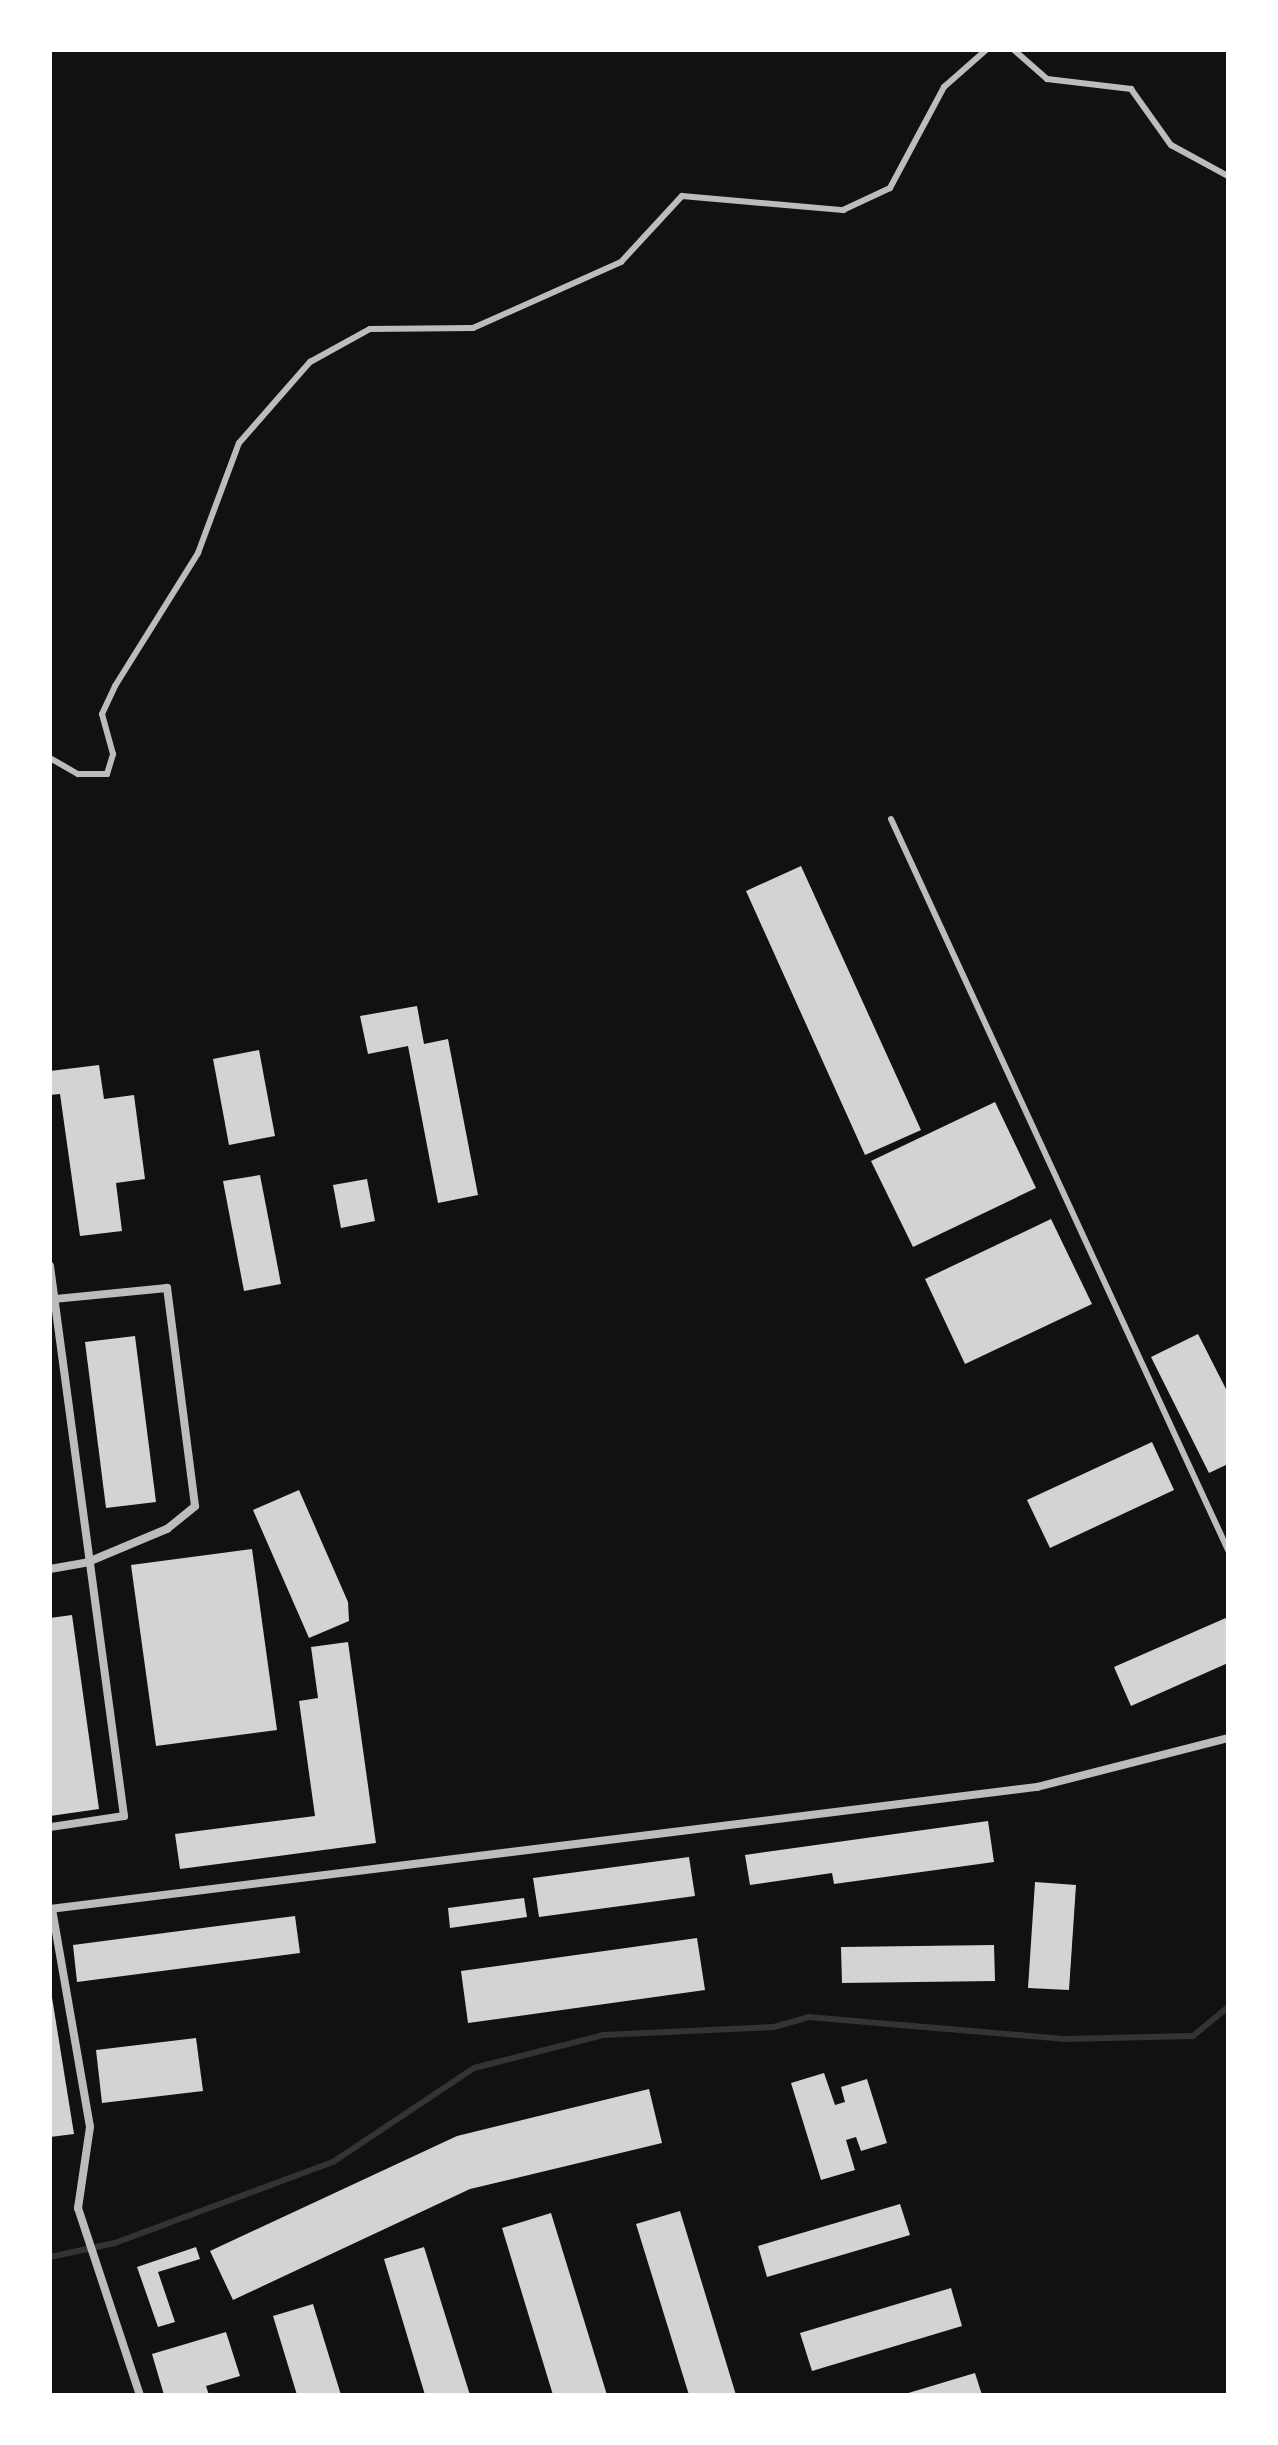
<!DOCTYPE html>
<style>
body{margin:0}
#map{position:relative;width:1278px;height:2445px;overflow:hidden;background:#111;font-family:Arial,sans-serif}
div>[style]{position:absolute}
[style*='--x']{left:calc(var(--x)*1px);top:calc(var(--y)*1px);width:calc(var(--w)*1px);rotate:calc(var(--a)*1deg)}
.stream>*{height:6px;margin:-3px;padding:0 3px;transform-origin:3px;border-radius:3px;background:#333}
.building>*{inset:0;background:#d3d3d3}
.service>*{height:6px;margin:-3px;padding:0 3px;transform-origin:3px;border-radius:3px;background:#bcbcbc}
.minor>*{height:8px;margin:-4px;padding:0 4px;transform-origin:4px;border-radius:4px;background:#bcbcbc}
span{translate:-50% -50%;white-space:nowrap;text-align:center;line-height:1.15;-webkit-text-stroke:6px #fff;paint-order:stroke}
.frame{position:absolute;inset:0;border:52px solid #fff;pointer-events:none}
</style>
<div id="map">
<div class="stream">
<i style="--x:50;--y:2257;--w:66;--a:-12.2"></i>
<i style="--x:115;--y:2243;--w:233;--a:-20.4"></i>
<i style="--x:333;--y:2162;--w:169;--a:-33.7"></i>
<i style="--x:474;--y:2068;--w:133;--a:-14.3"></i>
<i style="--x:603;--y:2035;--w:171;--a:-2.7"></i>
<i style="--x:774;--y:2027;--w:35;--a:-16"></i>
<i style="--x:808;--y:2017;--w:256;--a:4.9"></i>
<i style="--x:1063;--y:2039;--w:130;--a:-1.3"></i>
<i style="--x:1193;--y:2036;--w:45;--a:-39.6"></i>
</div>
<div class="building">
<i style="clip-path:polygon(801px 866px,921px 1130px,865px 1155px,746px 891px)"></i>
<i style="clip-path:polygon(417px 1006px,424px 1044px,448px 1039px,478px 1195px,438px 1203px,408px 1046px,368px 1054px,360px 1016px)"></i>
<i style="clip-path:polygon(259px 1050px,275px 1136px,229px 1145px,213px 1059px)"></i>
<i style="clip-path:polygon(99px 1065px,104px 1099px,134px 1095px,145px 1179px,116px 1183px,122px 1231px,80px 1236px,60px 1094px,50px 1095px,50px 1071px)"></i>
<i style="clip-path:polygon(995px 1102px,1036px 1188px,913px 1247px,871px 1161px)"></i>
<i style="clip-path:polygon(260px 1175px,281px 1284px,244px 1291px,223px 1181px)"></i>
<i style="clip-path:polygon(367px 1179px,375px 1221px,341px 1228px,333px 1185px)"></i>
<i style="clip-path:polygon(1051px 1219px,1092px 1304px,965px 1364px,925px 1279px)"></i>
<i style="clip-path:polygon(1198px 1334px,1228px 1393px,1228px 1464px,1209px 1473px,1151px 1357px)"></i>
<i style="clip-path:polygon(135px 1336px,156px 1502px,106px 1508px,85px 1342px)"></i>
<i style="clip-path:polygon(1152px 1442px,1174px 1490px,1050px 1548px,1027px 1500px)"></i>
<i style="clip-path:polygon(299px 1490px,348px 1602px,349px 1621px,309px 1638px,253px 1510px)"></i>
<i style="clip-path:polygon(252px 1549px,277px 1730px,156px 1746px,131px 1565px)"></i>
<i style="clip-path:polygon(72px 1615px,99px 1809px,50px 1816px,50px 1618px)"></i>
<i style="clip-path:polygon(1228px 1617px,1228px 1663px,1131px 1706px,1114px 1667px)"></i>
<i style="clip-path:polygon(348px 1642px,376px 1843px,180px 1869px,175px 1834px,315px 1816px,299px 1701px,318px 1698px,311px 1647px)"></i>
<i style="clip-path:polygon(988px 1821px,994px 1862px,834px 1884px,832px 1873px,750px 1885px,745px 1855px)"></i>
<i style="clip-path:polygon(689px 1857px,695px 1896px,539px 1917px,533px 1878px)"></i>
<i style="clip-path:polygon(1035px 1882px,1076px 1885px,1069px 1990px,1028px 1988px)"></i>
<i style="clip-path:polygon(524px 1898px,527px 1917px,450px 1928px,448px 1908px)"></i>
<i style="clip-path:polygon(295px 1916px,300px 1953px,77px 1982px,73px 1945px)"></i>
<i style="clip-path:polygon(697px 1938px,705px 1990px,468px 2023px,461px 1971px)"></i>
<i style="clip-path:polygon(994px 1945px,995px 1981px,842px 1983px,841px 1947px)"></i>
<i style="clip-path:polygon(50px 1985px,74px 2134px,50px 2137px)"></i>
<i style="clip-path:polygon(196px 2038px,203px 2091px,102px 2103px,96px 2050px)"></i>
<i style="clip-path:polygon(824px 2073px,835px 2105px,845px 2102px,841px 2087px,867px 2079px,887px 2143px,861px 2151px,856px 2137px,846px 2140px,855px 2170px,821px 2180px,791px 2083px)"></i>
<i style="clip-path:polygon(649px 2089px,662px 2143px,470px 2189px,233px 2300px,210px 2251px,457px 2136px)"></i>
<i style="clip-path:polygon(900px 2204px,910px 2235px,767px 2277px,758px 2246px)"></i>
<i style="clip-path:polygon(680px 2211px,736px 2395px,689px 2395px,636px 2224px)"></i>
<i style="clip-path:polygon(551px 2213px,607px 2395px,553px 2395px,502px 2228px)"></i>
<i style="clip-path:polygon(196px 2247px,200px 2259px,158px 2272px,175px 2322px,158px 2327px,137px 2267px)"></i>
<i style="clip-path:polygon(424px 2247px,470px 2395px,425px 2395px,384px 2259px)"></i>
<i style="clip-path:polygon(951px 2288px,962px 2326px,812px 2371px,800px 2333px)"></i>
<i style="clip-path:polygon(313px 2304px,341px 2395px,297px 2395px,273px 2316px)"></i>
<i style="clip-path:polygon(226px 2332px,240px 2376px,206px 2386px,209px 2395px,164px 2395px,152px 2354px)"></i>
<i style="clip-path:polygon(975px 2373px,982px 2395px,905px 2395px,905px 2394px)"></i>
</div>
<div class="service">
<i style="--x:1014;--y:50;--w:44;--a:41.3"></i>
<i style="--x:1047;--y:79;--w:85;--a:6.8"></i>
<i style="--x:1131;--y:89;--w:69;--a:54.5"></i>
<i style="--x:1171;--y:145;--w:65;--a:28.5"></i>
<i style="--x:50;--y:758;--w:32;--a:30"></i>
<i style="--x:78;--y:774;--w:29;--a:0"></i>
<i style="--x:107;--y:774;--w:21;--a:-73"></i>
<i style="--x:113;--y:754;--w:41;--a:-105.4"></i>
<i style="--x:102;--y:714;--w:31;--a:-65"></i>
<i style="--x:115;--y:686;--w:157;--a:-58"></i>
<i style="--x:198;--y:553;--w:117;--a:-69.6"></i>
<i style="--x:239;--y:443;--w:108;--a:-48.8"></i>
<i style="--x:310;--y:362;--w:68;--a:-28.8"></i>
<i style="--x:370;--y:329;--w:103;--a:-0.6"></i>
<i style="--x:473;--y:328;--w:162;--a:-24"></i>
<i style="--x:621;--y:262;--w:90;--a:-47.3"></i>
<i style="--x:682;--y:196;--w:162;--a:5"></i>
<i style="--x:843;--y:210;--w:52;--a:-25.1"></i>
<i style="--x:890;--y:188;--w:115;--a:-61.9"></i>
<i style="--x:944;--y:87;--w:56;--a:-41.4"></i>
<i style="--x:891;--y:819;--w:805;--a:65.25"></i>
</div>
<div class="minor">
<i style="--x:50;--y:1266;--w:555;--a:82.34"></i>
<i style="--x:124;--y:1816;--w:75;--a:171.5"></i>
<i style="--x:50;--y:1569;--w:39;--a:-10"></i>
<i style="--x:88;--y:1562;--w:86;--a:-22.7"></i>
<i style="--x:167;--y:1529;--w:36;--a:-39"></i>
<i style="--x:195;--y:1506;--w:220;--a:-97.3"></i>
<i style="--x:167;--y:1288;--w:114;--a:174.4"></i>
<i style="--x:50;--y:1909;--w:995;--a:-7.05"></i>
<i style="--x:1037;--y:1787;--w:197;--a:-14.4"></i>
<i style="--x:52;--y:1909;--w:221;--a:80.1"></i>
<i style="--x:90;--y:2127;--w:82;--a:98.4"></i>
<i style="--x:78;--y:2208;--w:197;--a:71.7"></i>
</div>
<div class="frame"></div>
</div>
